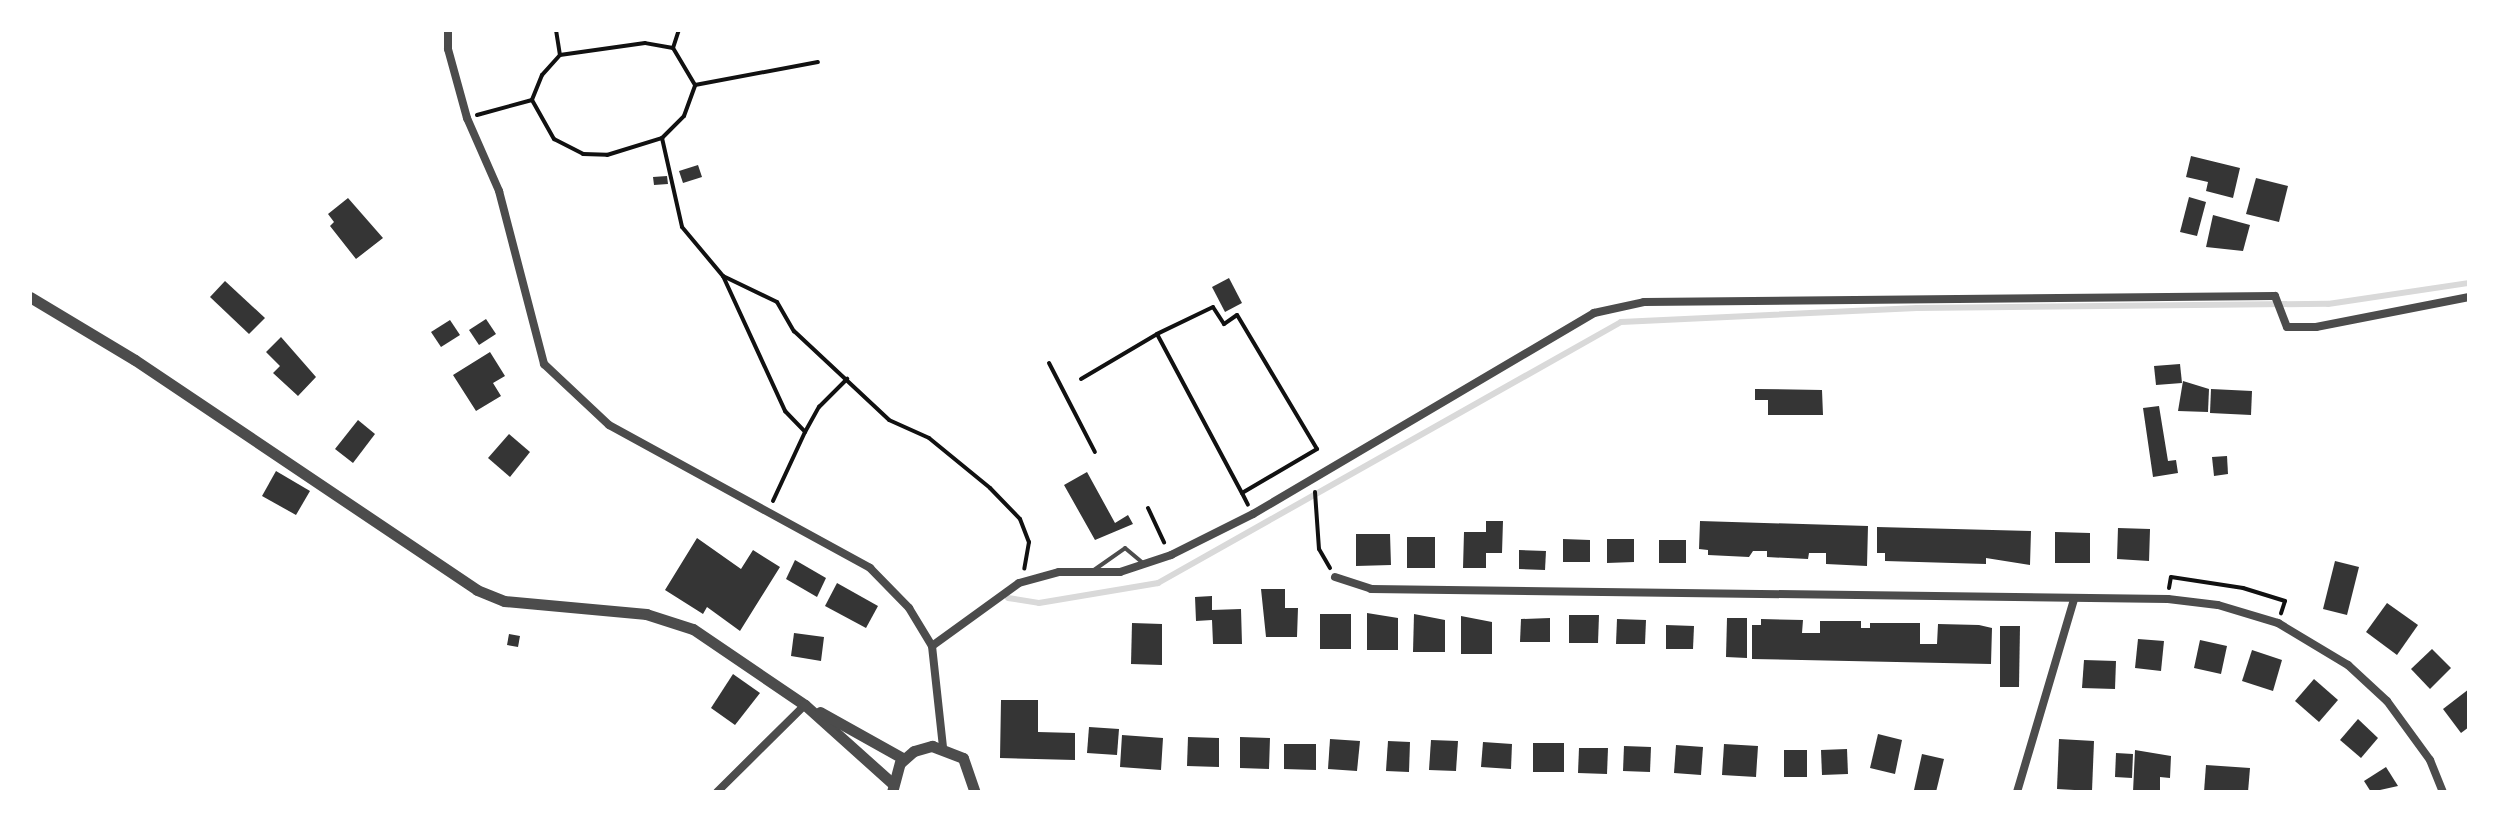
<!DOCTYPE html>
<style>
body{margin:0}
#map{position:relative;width:2499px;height:822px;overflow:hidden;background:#fff;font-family:Figtree,sans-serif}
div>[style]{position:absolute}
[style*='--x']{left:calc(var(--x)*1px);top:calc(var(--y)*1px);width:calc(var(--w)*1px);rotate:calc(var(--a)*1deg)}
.stream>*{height:6px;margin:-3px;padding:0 3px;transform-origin:3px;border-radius:3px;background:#d9d9d9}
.building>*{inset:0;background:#353535}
.path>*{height:4px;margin:-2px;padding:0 2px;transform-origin:2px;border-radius:2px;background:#111}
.service>*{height:4px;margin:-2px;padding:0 2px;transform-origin:2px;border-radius:2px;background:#4c4c4c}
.minor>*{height:8px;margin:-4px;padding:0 4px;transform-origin:4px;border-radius:4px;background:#4c4c4c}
.tertiary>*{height:11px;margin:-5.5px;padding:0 5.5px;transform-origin:5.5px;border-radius:5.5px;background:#4c4c4c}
span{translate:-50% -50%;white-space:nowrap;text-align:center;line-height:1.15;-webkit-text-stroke:6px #fff;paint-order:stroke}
.frame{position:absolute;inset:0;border:32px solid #fff;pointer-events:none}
</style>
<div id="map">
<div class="stream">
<i style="--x:1008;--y:598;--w:31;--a:9"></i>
<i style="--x:1039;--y:603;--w:121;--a:-9.5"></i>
<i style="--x:1158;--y:583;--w:531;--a:-29.41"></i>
<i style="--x:1621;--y:322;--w:296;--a:-2.7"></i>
<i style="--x:1917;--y:308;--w:411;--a:-0.6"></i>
<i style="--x:2328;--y:304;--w:143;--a:-8.5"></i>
</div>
<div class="building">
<i style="clip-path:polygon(2191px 156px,2240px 168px,2233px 198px,2206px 191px,2208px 182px,2186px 177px)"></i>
<i style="clip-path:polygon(698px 165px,702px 177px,683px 183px,679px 171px)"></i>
<i style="clip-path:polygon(667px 176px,668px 184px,654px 185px,653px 177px)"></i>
<i style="clip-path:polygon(2256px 178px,2288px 186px,2279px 222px,2246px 214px)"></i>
<i style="clip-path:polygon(2189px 197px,2206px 202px,2197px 236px,2180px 232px)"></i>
<i style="clip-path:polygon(348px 198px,383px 238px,356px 259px,330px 226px,334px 222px,328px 214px)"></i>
<i style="clip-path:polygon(2213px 215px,2250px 225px,2243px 251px,2206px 247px)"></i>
<i style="clip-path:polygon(1229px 278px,1242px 303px,1225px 312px,1212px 287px)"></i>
<i style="clip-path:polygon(225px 281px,265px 318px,249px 334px,210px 297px)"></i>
<i style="clip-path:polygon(486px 319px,496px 334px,479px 345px,469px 330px)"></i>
<i style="clip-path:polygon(450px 320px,460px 335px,441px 347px,431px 332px)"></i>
<i style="clip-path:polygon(281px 337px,316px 377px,298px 396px,273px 373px,280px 366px,266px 352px)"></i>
<i style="clip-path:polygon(490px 352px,505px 376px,493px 383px,501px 396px,476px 411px,453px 375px)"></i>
<i style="clip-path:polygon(2180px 364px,2182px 383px,2156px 385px,2154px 366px)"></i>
<i style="clip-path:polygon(2183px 381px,2209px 389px,2208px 412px,2178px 411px)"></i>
<i style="clip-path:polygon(1755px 389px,1822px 390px,1823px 415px,1768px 415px,1768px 400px,1755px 400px)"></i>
<i style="clip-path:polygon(2211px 389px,2252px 391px,2251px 415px,2210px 413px)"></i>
<i style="clip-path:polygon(2159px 406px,2168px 461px,2176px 460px,2178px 473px,2153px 477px,2143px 408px)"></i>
<i style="clip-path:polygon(358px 420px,375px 434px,353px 463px,335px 449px)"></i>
<i style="clip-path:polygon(509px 434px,530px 452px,510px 477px,488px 458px)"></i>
<i style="clip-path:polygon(2227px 456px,2228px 474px,2214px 476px,2212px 457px)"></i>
<i style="clip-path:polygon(276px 471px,310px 491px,296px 515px,262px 496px)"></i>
<i style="clip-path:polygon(1087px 472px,1115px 523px,1128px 515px,1133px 524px,1095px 540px,1064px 485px)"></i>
<i style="clip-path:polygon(1486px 521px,1503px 521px,1502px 553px,1486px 553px,1486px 568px,1463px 568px,1464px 532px,1486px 532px)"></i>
<i style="clip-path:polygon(1700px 521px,1868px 526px,1867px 566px,1826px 564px,1826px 553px,1809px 553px,1808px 559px,1767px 557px,1767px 551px,1753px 551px,1749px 557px,1708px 555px,1708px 550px,1699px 549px)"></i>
<i style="clip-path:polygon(1877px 527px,2031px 531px,2030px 565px,1986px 558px,1986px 564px,1885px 561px,1885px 553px,1877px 553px)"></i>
<i style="clip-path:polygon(2118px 528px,2150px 529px,2149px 561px,2117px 559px)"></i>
<i style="clip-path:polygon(2055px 532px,2090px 533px,2090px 563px,2055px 563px)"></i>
<i style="clip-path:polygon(1356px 534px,1390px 534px,1391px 565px,1356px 566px)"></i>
<i style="clip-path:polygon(1407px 537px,1435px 537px,1435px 568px,1407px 568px)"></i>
<i style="clip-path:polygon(697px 538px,741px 569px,753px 550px,780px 567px,740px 631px,707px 607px,703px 614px,665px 590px)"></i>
<i style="clip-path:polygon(1563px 539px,1590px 540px,1590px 562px,1563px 562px)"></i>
<i style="clip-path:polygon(1607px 539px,1634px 539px,1634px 562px,1607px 563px)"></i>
<i style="clip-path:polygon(1659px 540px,1686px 540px,1686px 563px,1659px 563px)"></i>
<i style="clip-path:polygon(1519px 550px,1546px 551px,1545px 570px,1519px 569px)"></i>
<i style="clip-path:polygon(795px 560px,826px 578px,817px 597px,786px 579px)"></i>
<i style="clip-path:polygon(2335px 561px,2359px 567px,2347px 615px,2323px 609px)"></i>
<i style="clip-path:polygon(837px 583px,878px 606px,866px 628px,825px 606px)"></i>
<i style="clip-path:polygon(1261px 589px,1285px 589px,1285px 608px,1298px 608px,1297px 637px,1266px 637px)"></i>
<i style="clip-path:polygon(1212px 596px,1212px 610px,1241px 609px,1242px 644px,1213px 644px,1212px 620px,1196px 621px,1195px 597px)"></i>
<i style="clip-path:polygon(2387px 603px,2418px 625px,2397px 655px,2366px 632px)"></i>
<i style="clip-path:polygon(1367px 613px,1398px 618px,1398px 650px,1367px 650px)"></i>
<i style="clip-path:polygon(1320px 614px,1351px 614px,1351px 649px,1320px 649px)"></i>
<i style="clip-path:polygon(1414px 614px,1445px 620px,1445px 652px,1413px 652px)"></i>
<i style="clip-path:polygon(1569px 615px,1599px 615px,1598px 643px,1569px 643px)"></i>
<i style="clip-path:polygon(1461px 616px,1492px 622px,1492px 654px,1461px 654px)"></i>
<i style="clip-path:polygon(1550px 618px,1550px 642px,1520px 642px,1521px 619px)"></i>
<i style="clip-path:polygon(1727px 618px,1747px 618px,1747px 658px,1726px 657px)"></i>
<i style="clip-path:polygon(1617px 619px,1646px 620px,1645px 644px,1616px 644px)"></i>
<i style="clip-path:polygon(1761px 619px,1803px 620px,1802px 633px,1820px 633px,1820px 621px,1861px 621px,1861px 628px,1870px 628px,1870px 623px,1920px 623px,1920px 644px,1937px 644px,1938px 624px,1979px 625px,1992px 628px,1991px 664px,1752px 659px,1752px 625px,1761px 625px)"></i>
<i style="clip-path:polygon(1132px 623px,1162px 624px,1162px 665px,1131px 664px)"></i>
<i style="clip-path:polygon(1666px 625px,1694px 626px,1693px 649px,1666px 649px)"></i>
<i style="clip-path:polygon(2000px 626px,2020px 626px,2019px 687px,2000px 687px)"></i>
<i style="clip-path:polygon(794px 633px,824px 637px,821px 661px,791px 656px)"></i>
<i style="clip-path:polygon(509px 634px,520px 636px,518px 647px,507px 645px)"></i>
<i style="clip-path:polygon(2138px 639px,2164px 641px,2161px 671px,2135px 668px)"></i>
<i style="clip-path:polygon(2200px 640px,2227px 646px,2221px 674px,2194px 668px)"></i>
<i style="clip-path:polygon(2432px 649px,2451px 668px,2430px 689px,2411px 669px)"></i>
<i style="clip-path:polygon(2252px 650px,2282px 660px,2273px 691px,2242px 681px)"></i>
<i style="clip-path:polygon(2084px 660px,2116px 661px,2115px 689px,2082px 688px)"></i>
<i style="clip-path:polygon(733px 674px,760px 693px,735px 725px,711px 708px)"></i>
<i style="clip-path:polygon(2314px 679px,2338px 700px,2319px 722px,2295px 701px)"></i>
<i style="clip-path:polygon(2469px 689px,2469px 727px,2461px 733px,2443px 709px)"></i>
<i style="clip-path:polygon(1001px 700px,1038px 700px,1038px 732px,1075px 733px,1075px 760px,1000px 758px)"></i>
<i style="clip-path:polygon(2358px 719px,2378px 738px,2361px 758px,2340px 740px)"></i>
<i style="clip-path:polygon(1089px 727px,1119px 729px,1117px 755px,1087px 753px)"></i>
<i style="clip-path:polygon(1878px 734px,1902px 740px,1895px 774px,1870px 768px)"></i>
<i style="clip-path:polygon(1122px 735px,1163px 738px,1161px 770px,1120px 767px)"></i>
<i style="clip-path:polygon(1188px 737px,1219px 738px,1219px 767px,1187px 766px)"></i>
<i style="clip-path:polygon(1240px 737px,1270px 738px,1269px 769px,1240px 768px)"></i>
<i style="clip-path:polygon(1330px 739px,1360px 741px,1357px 771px,1328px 769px)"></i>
<i style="clip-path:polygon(2059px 739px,2094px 741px,2092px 791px,2057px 789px)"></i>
<i style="clip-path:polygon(1431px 740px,1458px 741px,1456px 771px,1429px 770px)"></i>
<i style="clip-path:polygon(1388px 741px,1410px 742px,1409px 772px,1386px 771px)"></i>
<i style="clip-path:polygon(1483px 742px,1512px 744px,1511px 769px,1481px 767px)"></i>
<i style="clip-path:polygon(1533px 743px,1564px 743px,1564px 772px,1533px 772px)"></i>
<i style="clip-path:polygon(1284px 744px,1316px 744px,1316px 770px,1284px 769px)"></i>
<i style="clip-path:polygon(1724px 744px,1758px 746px,1756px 777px,1722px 775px)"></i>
<i style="clip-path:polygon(1676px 745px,1703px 747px,1701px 775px,1674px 773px)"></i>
<i style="clip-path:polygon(1624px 746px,1651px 747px,1650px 772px,1623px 771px)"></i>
<i style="clip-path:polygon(1579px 748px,1608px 748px,1607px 774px,1578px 773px)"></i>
<i style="clip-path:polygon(1847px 749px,1848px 774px,1822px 775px,1821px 750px)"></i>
<i style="clip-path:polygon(1784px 750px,1807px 750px,1807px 777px,1784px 777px)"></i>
<i style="clip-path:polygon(2135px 750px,2171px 756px,2170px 778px,2160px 777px,2160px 792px,2133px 792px)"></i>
<i style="clip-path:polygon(2116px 753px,2133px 754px,2132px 778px,2115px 777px)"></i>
<i style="clip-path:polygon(1922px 754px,1944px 759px,1936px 792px,1914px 790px)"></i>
<i style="clip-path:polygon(2206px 765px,2250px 768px,2248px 792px,2204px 792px)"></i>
<i style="clip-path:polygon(2386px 767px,2398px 786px,2371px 792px,2364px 781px)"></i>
</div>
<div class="path">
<i style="--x:556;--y:30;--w:25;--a:81"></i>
<i style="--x:673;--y:48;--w:19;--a:-72"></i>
<i style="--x:695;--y:85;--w:125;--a:-10.6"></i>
<i style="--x:477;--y:115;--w:57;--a:-15.3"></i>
<i style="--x:532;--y:100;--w:45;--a:60.6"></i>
<i style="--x:554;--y:139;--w:33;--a:27"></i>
<i style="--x:583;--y:154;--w:24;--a:2"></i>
<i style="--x:607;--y:155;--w:58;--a:-17.2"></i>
<i style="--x:662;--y:138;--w:31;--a:-45"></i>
<i style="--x:684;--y:116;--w:33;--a:-70"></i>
<i style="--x:695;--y:85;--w:43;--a:-120.7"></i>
<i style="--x:673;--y:48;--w:28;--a:-170"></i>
<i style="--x:645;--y:43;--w:86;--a:172"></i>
<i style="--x:560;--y:55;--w:27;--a:132"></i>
<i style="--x:542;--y:75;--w:27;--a:112"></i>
<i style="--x:662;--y:138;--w:91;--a:77.3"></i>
<i style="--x:682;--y:227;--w:64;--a:50.1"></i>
<i style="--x:723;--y:276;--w:149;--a:65.3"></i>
<i style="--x:785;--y:411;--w:29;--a:46"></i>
<i style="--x:805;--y:432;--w:76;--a:114.9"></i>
<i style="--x:723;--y:276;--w:60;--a:25.7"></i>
<i style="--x:777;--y:302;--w:34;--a:60"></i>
<i style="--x:794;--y:331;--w:130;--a:43.1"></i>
<i style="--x:889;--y:420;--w:44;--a:24.2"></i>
<i style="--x:929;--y:438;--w:79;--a:39.3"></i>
<i style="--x:990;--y:488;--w:43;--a:45.9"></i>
<i style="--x:1020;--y:519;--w:25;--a:69"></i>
<i style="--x:1029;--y:542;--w:27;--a:100"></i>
<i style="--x:1049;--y:363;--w:100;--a:62.7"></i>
<i style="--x:1081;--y:379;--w:88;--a:-30.6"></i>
<i style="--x:805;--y:432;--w:29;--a:-61"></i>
<i style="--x:819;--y:407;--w:40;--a:-45"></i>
<i style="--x:1315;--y:492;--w:57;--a:86"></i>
<i style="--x:1319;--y:549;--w:22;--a:60"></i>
<i style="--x:1242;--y:493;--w:87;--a:-30.4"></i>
<i style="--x:1317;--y:449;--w:156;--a:-120.8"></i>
<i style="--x:1237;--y:315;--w:16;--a:145"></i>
<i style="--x:1224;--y:324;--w:20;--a:-123"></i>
<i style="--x:1213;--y:307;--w:62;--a:154.3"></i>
<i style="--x:1157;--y:334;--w:180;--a:61.9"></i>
<i style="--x:1242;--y:493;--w:13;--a:63"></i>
<i style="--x:1148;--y:508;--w:38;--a:65"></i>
<i style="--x:2169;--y:588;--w:11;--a:-80"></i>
<i style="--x:2171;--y:577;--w:73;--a:8.7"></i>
<i style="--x:2243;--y:588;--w:44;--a:17.2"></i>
<i style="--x:2285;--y:601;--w:13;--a:108"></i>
</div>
<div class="service">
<i style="--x:1094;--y:570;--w:38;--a:-35"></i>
<i style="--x:1125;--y:548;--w:23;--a:40"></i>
</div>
<div class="minor">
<i style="--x:448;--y:30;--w:19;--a:90"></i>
<i style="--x:448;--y:49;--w:72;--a:74.6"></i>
<i style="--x:467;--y:118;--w:80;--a:66.3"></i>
<i style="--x:499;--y:191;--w:179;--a:75.4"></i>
<i style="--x:544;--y:364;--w:89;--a:43.2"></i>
<i style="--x:609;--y:425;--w:298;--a:28.7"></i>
<i style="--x:870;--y:568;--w:56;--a:45.7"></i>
<i style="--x:909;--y:608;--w:44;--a:58.8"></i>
<i style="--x:932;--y:646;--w:102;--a:83.8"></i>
<i style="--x:1335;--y:577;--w:38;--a:18"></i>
<i style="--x:1371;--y:589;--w:797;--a:0.72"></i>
<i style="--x:2168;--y:599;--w:50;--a:6.8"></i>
<i style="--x:2218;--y:605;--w:63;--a:16.7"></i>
<i style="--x:2278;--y:623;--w:82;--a:31"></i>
<i style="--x:2348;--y:665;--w:53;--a:42.7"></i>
<i style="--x:2387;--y:701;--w:73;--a:53.9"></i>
<i style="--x:2430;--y:760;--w:35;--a:68"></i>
<i style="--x:932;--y:646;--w:107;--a:-35.9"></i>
<i style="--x:1019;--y:583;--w:41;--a:-15.4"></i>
<i style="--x:1059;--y:572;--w:61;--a:0"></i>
<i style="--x:1120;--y:572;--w:54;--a:-18.4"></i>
<i style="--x:1171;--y:555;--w:92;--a:-26.6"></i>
<i style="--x:1253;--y:514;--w:396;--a:-30.5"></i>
<i style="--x:1594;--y:313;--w:51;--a:-12.4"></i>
<i style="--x:1644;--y:302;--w:631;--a:-0.54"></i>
<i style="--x:2275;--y:296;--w:33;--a:69"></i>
<i style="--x:2287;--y:327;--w:29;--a:0"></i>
<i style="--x:2316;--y:327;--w:156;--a:-11.1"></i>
<i style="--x:717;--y:792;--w:124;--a:-44.7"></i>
<i style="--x:2017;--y:792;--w:200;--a:-73.5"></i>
</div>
<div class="tertiary">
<i style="--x:30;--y:297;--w:122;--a:31"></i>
<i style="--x:135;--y:360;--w:412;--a:33.9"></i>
<i style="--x:477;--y:590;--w:29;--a:22"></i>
<i style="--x:504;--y:601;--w:143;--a:5.2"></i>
<i style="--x:646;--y:614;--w:49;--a:17.7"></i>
<i style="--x:693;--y:629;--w:135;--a:34.2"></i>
<i style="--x:805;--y:705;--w:117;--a:41.9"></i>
<i style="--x:820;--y:712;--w:96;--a:29.2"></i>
<i style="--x:892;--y:792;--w:30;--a:-75"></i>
<i style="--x:900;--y:763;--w:18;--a:-41"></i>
<i style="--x:914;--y:751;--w:19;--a:-16"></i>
<i style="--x:932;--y:746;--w:33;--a:21"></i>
<i style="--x:963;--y:758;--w:36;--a:71"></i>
</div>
<div class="frame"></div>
</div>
